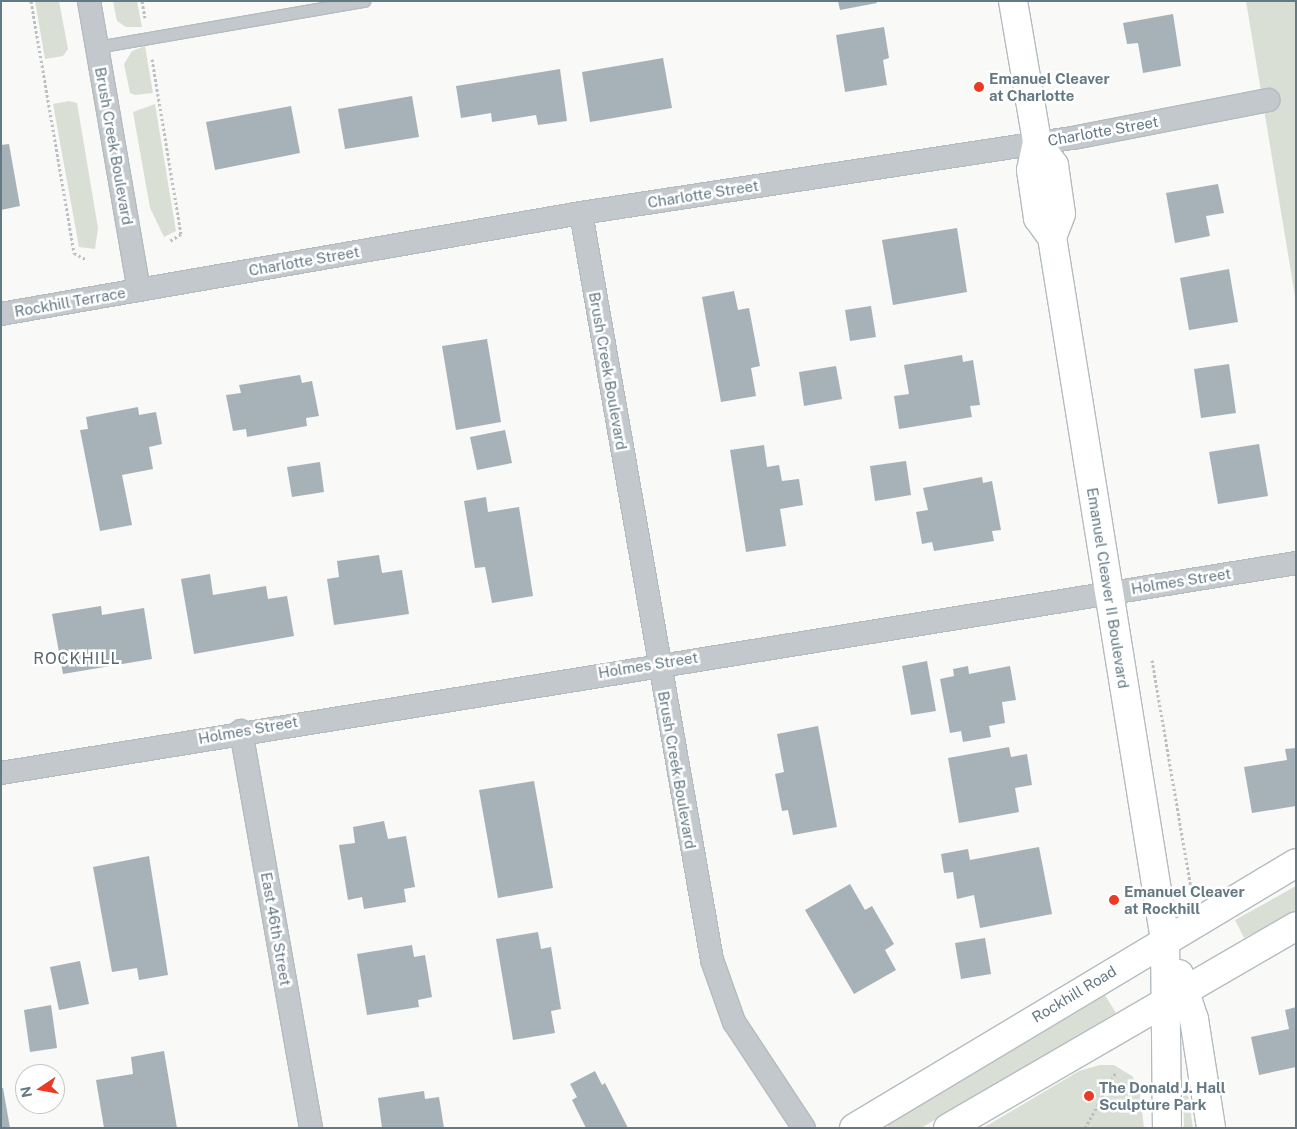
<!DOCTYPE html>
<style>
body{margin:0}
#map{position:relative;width:1297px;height:1129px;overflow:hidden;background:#f9f9f7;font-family:"Public Sans",sans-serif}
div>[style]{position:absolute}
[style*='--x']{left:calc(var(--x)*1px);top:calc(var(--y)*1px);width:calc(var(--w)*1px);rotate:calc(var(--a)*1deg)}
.green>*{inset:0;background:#dadfd6}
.building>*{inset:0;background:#a6b2b7}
.path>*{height:3px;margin-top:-1.5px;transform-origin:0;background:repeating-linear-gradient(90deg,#bcc0c2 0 2.5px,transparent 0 5px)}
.roads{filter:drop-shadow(1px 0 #b4bcc0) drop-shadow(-1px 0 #b4bcc0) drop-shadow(0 1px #b4bcc0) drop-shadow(0 -1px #b4bcc0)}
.service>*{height:11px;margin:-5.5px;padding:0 5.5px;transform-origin:5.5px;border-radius:5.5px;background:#c2c8cb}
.minor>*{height:22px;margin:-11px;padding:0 11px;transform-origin:11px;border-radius:11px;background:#c2c8cb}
.secondary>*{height:28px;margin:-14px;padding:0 14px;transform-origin:14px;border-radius:14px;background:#fff}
.dots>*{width:14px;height:14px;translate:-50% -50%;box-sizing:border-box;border:2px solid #fff;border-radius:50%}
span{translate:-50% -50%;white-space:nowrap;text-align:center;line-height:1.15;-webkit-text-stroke:5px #fff;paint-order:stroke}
.poi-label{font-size:15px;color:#637983;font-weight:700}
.left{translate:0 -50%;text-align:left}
.street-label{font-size:15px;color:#637983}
.neighbourhood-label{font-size:16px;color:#55666e;letter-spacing:1px}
.frame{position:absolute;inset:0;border:2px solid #637983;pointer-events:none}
.north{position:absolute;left:15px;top:1064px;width:50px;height:50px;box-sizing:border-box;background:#fff;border:1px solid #c1c9cd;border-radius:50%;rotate:258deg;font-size:14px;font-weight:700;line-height:20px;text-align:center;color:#637983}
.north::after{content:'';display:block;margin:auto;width:18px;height:22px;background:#eb3a25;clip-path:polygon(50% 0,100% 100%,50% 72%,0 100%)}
</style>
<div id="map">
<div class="green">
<i style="clip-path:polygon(35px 1px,59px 1px,68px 49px,63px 56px,45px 59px)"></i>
<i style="clip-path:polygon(113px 1px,137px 1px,142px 27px,126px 27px,117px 21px)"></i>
<i style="clip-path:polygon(1246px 1px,1296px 1px,1296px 302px)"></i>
<i style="clip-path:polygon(145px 46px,153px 93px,135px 95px,130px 93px,124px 64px,132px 51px)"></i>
<i style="clip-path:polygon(69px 101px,77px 103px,98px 228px,95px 249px,79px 247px,53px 104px)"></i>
<i style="clip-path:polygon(155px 104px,176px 231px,164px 237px,150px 208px,133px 112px)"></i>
<i style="clip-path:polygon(1296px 886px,1296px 911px,1244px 938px,1235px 920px)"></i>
<i style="clip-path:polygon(1105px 995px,1116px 1013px,921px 1128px,889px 1128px,887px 1124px)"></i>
<i style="clip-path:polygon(1100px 1065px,1114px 1065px,1132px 1076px,1139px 1087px,1144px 1128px,983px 1128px,1079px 1071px)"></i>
<i style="clip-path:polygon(1183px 1090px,1188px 1095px,1193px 1128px,1184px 1128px)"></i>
</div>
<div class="building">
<i style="clip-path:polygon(838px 1px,876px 1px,877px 3px,840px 10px)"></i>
<i style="clip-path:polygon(1173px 14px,1181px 66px,1143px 73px,1138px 43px,1127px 44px,1123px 23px)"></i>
<i style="clip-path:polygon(884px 27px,889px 58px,883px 60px,887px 85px,845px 92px,836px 35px)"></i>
<i style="clip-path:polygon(663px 58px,672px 108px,590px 122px,582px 72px)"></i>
<i style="clip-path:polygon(560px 69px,567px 121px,538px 125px,536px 115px,492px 122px,491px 113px,461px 118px,456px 86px)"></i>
<i style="clip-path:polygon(412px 96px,419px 137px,345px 149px,338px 109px)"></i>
<i style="clip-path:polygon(291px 106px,300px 153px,215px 170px,206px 122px)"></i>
<i style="clip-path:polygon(9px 144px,20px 206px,1px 210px,1px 145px)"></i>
<i style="clip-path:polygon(1218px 184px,1224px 213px,1206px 216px,1210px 236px,1175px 243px,1166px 193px)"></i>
<i style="clip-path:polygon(957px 228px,967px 292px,893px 305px,882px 240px)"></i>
<i style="clip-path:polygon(1229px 269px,1238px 322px,1189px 330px,1180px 278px)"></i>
<i style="clip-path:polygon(734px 291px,738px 310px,749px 308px,760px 366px,751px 368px,756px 396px,721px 402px,702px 297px)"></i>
<i style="clip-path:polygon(871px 306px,876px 337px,850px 341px,845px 310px)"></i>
<i style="clip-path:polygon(487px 339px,501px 422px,456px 430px,442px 346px)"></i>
<i style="clip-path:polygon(962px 355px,963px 362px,973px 360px,980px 405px,970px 406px,972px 417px,899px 429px,894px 396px,909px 394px,904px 365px)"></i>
<i style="clip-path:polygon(1229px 364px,1236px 413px,1201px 418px,1194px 369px)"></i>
<i style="clip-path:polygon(836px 366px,842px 399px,804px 406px,799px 372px)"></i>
<i style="clip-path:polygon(300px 375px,302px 383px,312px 381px,319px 416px,306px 418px,307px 426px,247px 437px,246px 429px,233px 431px,226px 395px,241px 393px,239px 385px)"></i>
<i style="clip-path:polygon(138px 407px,139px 415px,156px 412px,162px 444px,149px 447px,153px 469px,122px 475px,132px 525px,100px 531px,80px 430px,88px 429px,86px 417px)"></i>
<i style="clip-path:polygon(505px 430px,512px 463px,477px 470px,470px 437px)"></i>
<i style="clip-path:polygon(1259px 444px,1268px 496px,1218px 504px,1209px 452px)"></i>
<i style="clip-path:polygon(764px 445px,767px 467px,779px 465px,782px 481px,799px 479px,803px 505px,780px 509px,786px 546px,746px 552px,730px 450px)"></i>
<i style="clip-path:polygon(906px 461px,911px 495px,875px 501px,870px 466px)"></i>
<i style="clip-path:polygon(320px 462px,324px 492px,292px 497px,287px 467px)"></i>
<i style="clip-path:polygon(982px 477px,983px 483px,992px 481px,1001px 530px,992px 531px,994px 541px,934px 551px,932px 542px,922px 544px,916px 512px,928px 510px,923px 488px)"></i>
<i style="clip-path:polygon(486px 497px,488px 512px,519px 507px,533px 596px,492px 603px,485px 567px,475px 568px,464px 501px)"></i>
<i style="clip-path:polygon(379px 555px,382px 573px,402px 570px,409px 614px,334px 625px,327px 579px,339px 577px,337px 561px)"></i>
<i style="clip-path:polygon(210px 574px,213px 595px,266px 586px,268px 599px,287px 596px,294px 636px,194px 654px,181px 579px)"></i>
<i style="clip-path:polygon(101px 606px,102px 615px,144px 608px,152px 659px,63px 674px,52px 614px)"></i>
<i style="clip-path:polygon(927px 661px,936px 711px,911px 715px,902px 666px)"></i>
<i style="clip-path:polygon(968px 666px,969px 674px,1010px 666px,1016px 700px,1002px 702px,1005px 723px,989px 726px,991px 737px,963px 742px,961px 731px,950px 733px,940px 679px,954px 676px,953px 669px)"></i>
<i style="clip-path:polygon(818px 726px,837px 827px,793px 835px,788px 810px,782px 811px,775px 774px,784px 772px,777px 734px)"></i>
<i style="clip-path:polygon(1009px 747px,1011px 757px,1027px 754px,1032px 785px,1015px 788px,1019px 812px,959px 823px,948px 758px)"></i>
<i style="clip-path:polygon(1296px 748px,1296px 806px,1252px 813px,1244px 767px,1287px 760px,1285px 749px)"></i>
<i style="clip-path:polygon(534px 781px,553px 888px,498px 898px,479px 790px)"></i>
<i style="clip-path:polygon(384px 821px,388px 839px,406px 836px,415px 887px,404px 889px,406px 902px,364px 909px,362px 897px,348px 900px,339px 845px,355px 843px,353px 827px)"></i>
<i style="clip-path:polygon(1039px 847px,1052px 914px,980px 928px,974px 895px,957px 899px,953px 872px,944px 873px,941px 854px,968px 849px,970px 860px)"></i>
<i style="clip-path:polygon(149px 856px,168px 975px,139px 980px,137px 968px,112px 972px,93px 867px)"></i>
<i style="clip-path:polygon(850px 884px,865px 910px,872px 906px,894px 944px,885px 950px,896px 970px,854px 994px,805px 910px)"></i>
<i style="clip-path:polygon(538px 932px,541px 949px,551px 947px,561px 1009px,551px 1011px,555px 1033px,513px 1040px,496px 939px)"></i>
<i style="clip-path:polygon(985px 938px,991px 974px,961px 979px,955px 943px)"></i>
<i style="clip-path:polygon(412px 945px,414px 957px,425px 955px,432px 997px,418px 1000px,419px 1007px,367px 1015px,357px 954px)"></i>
<i style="clip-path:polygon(80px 961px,89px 1004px,59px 1010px,50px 967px)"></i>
<i style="clip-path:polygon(51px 1005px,57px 1048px,30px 1052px,24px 1010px)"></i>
<i style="clip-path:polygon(1296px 1007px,1296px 1067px,1259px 1075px,1251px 1037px,1289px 1029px,1285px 1010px)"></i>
<i style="clip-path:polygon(164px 1051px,177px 1128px,104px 1128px,96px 1080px,133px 1074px,131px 1057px)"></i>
<i style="clip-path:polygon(595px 1071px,602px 1085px,605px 1083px,628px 1128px,586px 1128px,572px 1100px,577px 1097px,570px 1084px)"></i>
<i style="clip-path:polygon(1px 1088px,3px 1088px,10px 1128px,1px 1128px)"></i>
<i style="clip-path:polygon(424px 1091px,425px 1099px,439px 1097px,444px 1128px,382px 1128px,378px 1098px)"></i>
</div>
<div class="path">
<i style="--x:31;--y:1;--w:256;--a:80.3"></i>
<i style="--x:74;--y:253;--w:15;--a:28"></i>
<i style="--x:142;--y:1;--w:17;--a:80"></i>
<i style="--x:152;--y:59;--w:177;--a:80.6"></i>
<i style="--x:181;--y:234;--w:13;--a:148"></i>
<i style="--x:1152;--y:660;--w:236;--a:80.3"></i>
<i style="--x:1085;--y:1128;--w:64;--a:-61"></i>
</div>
<div class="roads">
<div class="service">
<i style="--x:97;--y:47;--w:271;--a:-9.8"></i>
</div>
<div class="minor">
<i style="--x:89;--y:1;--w:293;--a:80.2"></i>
<i style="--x:581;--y:213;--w:758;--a:80.05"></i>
<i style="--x:712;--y:960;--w:66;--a:70.5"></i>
<i style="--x:734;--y:1022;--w:127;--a:56.6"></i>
<i style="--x:1;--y:314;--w:589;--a:-9.88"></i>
<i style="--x:581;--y:213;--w:503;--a:-8.69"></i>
<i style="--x:1078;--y:137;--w:194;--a:-11"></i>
<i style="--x:241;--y:731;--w:403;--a:80"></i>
<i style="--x:1;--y:773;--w:1312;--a:-9.21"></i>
</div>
<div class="secondary">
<i style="--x:1013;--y:1;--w:143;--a:80.3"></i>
<i style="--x:1037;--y:142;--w:29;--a:102"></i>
<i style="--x:1031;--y:170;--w:49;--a:81.7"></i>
<i style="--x:1038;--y:218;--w:24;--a:54"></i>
<i style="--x:1052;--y:237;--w:712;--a:80.87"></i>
<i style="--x:1165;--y:940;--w:188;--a:89.4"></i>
<i style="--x:1037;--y:142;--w:29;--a:54"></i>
<i style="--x:1054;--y:165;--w:49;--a:81.9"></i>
<i style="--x:1061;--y:214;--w:25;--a:111"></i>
<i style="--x:1179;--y:974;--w:47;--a:71.6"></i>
<i style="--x:1194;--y:1019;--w:110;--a:81.1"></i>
<i style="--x:854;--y:1128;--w:515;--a:-30.94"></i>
<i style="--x:948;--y:1128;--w:402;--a:-30.1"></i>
</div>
</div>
<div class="dots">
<i style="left:979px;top:87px;background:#eb3a25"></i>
<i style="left:1114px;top:900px;background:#eb3a25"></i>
<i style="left:1089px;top:1096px;background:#eb3a25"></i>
</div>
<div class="poi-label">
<span class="left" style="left:989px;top:87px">Emanuel Cleaver<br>at Charlotte</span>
<span class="left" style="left:1124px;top:900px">Emanuel Cleaver<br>at Rockhill</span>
<span class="left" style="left:1099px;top:1096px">The Donald J. Hall<br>Sculpture Park</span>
</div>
<div class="street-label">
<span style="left:1103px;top:131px;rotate:-10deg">Charlotte Street</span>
<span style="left:114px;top:146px;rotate:80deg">Brush Creek Boulevard</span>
<span style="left:703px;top:194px;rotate:-9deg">Charlotte Street</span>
<span style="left:304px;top:261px;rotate:-10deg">Charlotte Street</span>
<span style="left:70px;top:302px;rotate:-10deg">Rockhill Terrace</span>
<span style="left:608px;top:371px;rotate:80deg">Brush Creek Boulevard</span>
<span style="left:1181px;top:581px;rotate:-9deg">Holmes Street</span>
<span style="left:1108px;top:588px;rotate:81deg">Emanuel Cleaver II Boulevard</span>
<span style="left:648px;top:665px;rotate:-9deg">Holmes Street</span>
<span style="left:248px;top:730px;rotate:-10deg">Holmes Street</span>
<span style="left:677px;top:770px;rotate:80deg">Brush Creek Boulevard</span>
<span style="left:276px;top:929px;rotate:80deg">East 46th Street</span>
<span style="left:1074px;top:994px;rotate:-31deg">Rockhill Road</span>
</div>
<div class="neighbourhood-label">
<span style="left:77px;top:659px">ROCKHILL</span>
</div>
<div class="frame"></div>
<div class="north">N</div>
</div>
